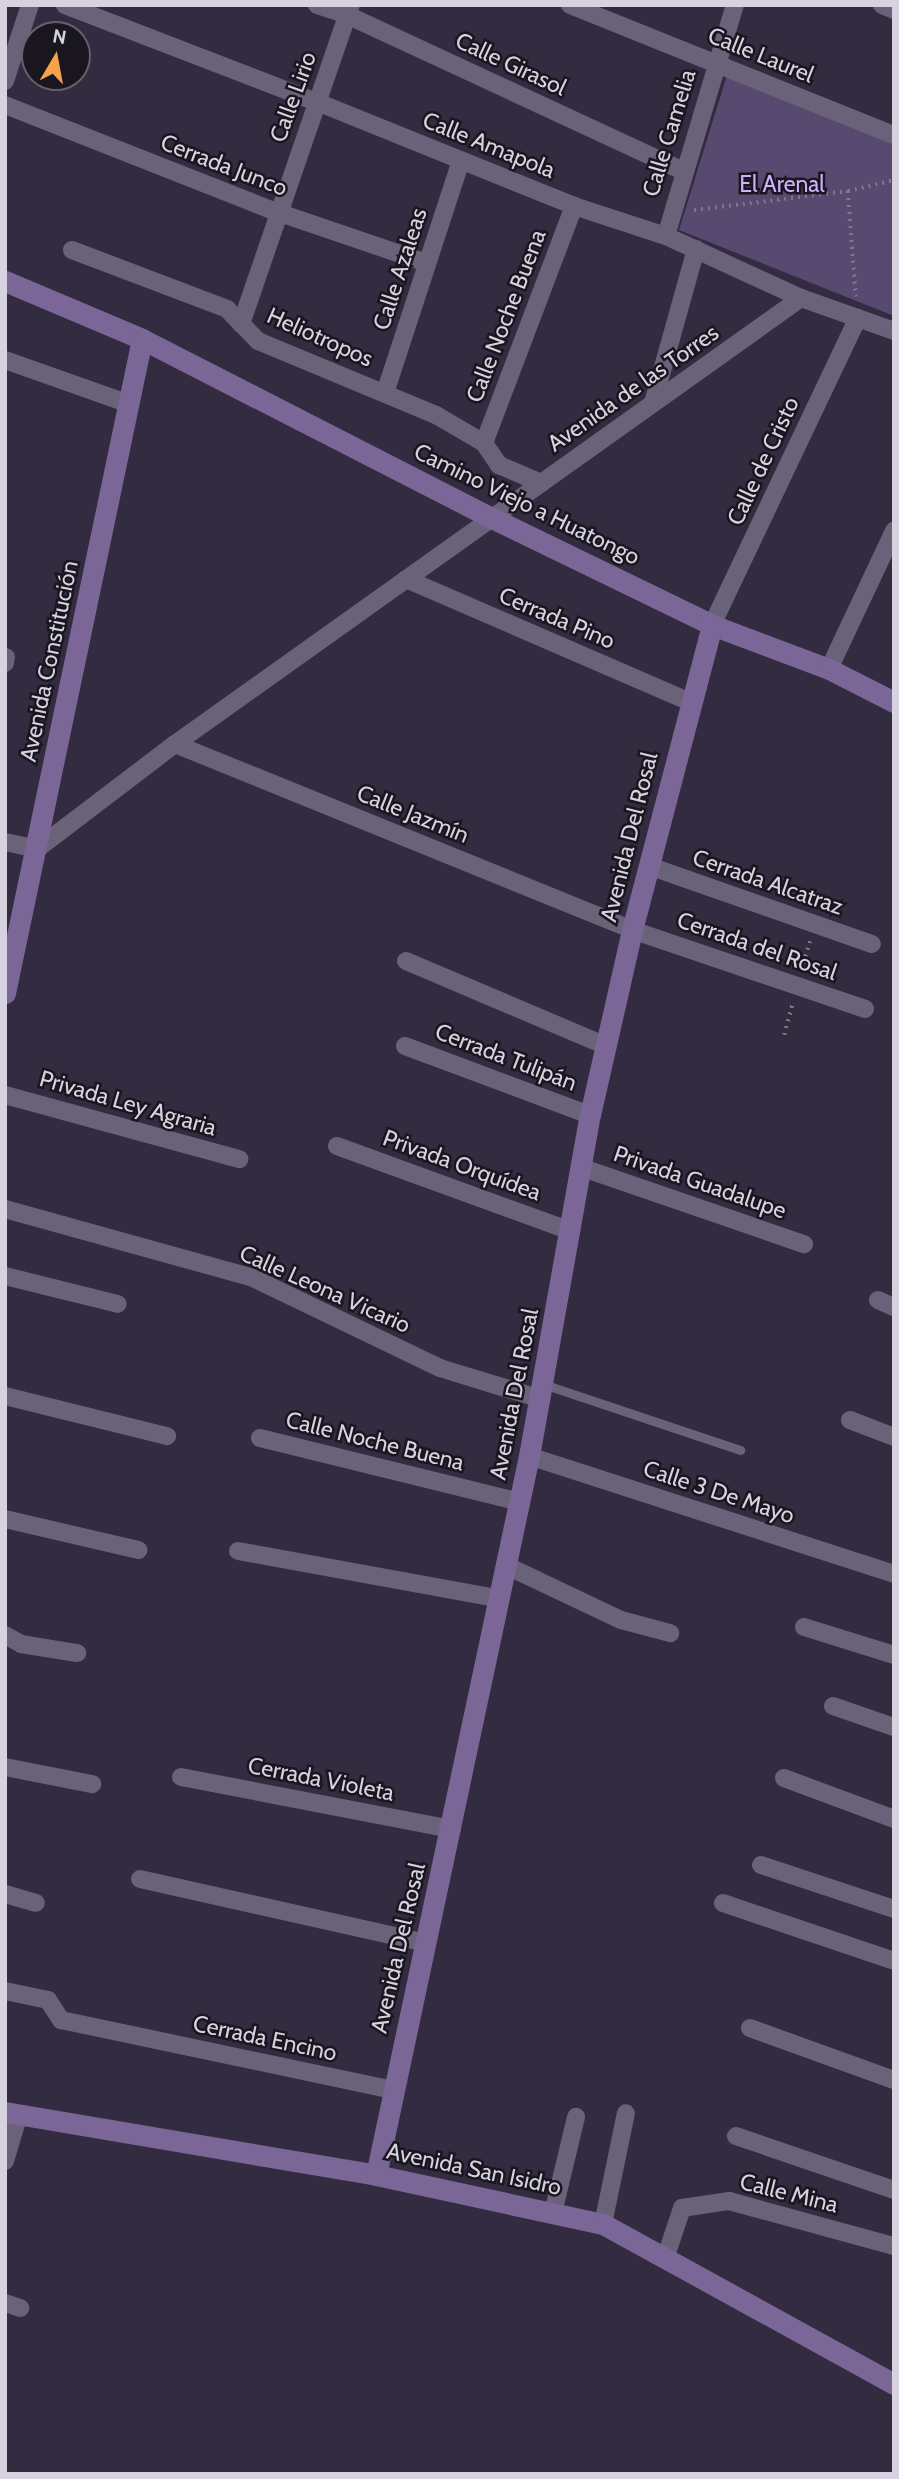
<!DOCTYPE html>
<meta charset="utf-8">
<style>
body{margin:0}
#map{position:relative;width:899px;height:2479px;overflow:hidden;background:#332b40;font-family:Cabin,sans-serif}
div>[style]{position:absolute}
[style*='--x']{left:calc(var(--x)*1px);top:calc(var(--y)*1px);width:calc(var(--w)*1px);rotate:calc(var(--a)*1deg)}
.green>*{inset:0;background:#584970}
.path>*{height:3.5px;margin-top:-1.75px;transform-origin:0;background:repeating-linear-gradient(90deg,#7e7789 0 2px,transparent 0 7px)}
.service>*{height:9px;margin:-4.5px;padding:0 4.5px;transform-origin:4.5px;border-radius:4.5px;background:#6a6279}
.minor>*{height:18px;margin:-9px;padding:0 9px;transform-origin:9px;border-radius:9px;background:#6a6279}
.secondary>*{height:21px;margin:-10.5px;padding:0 10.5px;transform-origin:10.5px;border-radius:10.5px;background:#7a6797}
span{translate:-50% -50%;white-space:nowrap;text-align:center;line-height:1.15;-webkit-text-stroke:5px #19161f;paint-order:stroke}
.street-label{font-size:23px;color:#d6d2df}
.park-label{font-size:23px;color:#ccb2f9}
.frame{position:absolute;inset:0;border:7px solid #d6d2df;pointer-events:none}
.north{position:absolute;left:21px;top:21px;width:70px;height:70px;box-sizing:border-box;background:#19161f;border:2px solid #65616c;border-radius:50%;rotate:10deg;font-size:19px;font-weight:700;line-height:28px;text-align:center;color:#d6d2df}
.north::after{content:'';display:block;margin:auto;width:24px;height:32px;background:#f7a148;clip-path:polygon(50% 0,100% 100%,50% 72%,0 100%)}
</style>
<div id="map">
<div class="green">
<i style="clip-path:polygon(727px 75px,894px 142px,894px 316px,679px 230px)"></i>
</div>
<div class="path">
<i style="--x:848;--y:191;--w:106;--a:85.7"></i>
<i style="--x:694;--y:210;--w:155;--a:-7"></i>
<i style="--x:848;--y:191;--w:47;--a:-13.4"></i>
<i style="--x:801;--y:970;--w:30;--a:-73"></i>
<i style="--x:784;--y:1035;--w:31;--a:-75"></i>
</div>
<div class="service">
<i style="--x:543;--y:1384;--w:208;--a:18.5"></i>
</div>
<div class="minor">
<i style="--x:65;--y:5;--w:270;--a:21.1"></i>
<i style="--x:317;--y:102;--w:277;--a:22"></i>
<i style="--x:574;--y:206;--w:97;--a:18.1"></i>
<i style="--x:666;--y:236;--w:149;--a:24.7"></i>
<i style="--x:801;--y:298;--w:99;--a:19.5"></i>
<i style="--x:317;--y:5;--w:32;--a:18"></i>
<i style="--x:347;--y:15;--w:370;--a:24.9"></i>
<i style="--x:570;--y:5;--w:349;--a:21.9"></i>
<i style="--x:882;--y:5;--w:13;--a:23"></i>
<i style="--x:5;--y:81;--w:80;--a:-71.8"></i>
<i style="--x:5;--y:105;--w:292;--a:21.5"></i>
<i style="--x:277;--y:212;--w:158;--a:18.8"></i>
<i style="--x:666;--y:236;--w:241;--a:-73.4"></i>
<i style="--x:72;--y:250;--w:166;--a:20.8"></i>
<i style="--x:227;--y:309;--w:45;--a:45.9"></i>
<i style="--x:258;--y:341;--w:193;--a:22.6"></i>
<i style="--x:436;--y:415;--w:56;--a:30.3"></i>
<i style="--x:484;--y:443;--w:27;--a:56"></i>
<i style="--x:499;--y:465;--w:46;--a:23.2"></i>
<i style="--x:241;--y:324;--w:337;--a:-71"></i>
<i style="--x:5;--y:360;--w:132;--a:19.5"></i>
<i style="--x:385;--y:393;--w:244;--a:-71.9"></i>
<i style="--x:653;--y:403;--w:160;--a:-74.4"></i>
<i style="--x:484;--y:443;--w:254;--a:-69.2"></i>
<i style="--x:406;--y:579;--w:309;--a:23.4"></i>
<i style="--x:712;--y:625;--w:340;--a:-64.6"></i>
<i style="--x:5;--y:663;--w:6;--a:-81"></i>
<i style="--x:829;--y:669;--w:153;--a:-64.8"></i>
<i style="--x:175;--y:744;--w:493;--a:22.1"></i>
<i style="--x:632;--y:930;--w:246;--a:18.7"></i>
<i style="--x:5;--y:842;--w:33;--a:12"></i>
<i style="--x:37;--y:849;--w:173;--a:-37.3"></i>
<i style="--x:175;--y:744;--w:769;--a:-35.47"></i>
<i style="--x:649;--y:866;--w:236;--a:19.3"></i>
<i style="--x:406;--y:961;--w:217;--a:23"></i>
<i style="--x:405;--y:1046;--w:197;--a:20.5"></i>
<i style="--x:5;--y:1095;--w:243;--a:15.3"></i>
<i style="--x:337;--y:1146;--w:248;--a:20"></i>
<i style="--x:580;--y:1167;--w:237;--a:19"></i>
<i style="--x:5;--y:1209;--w:255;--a:15.5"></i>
<i style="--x:251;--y:1277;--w:210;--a:25.7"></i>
<i style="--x:440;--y:1368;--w:106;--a:17.1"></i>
<i style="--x:5;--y:1276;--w:116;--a:13.9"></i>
<i style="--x:878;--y:1300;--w:17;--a:24"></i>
<i style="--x:5;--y:1396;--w:167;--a:13.9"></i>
<i style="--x:850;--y:1420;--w:47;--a:21.1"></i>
<i style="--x:260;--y:1438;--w:268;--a:13.8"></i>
<i style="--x:529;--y:1456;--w:384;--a:17.9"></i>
<i style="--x:5;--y:1519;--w:137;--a:13.1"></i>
<i style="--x:238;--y:1551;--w:263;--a:10.3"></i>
<i style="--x:505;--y:1565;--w:128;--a:25.4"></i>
<i style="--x:621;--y:1620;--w:51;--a:14.9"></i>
<i style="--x:804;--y:1627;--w:94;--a:17.3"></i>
<i style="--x:5;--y:1635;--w:18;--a:29"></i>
<i style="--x:21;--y:1644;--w:57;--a:9.1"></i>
<i style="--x:833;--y:1706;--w:65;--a:19"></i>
<i style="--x:5;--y:1767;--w:89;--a:11.1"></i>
<i style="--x:181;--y:1777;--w:276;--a:10.9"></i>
<i style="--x:784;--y:1778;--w:117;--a:20.4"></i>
<i style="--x:761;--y:1865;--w:140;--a:18.3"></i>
<i style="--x:140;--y:1879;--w:293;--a:12.6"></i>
<i style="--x:5;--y:1894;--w:32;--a:16"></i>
<i style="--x:723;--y:1903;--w:181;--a:18.7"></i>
<i style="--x:5;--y:1991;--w:44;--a:11.8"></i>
<i style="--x:48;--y:2000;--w:24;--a:57"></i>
<i style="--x:61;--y:2020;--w:340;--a:11.9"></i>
<i style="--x:750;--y:2028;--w:153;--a:19.9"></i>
<i style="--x:736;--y:2136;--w:167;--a:18.9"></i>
<i style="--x:5;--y:2161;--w:49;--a:-73.4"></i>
<i style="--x:553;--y:2213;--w:99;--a:-76.5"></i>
<i style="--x:603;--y:2224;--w:113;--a:-78.3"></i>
<i style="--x:665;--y:2259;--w:54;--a:-71.6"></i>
<i style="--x:682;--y:2208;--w:48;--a:-8.5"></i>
<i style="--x:729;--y:2201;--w:171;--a:15.3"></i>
<i style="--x:5;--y:2303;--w:16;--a:18"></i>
</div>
<div class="secondary">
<i style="--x:5;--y:281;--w:149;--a:22.9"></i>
<i style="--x:142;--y:339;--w:393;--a:27.1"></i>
<i style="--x:492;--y:518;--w:245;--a:25.9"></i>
<i style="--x:712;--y:625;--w:125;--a:20.6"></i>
<i style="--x:829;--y:669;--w:73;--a:26.9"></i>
<i style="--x:5;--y:993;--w:668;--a:-78.17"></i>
<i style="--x:5;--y:2112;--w:376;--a:9.6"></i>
<i style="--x:376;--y:2175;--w:232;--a:12.2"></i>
<i style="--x:603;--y:2224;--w:332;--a:28.8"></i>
<i style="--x:376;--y:2175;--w:735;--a:-77.99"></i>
<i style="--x:529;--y:1456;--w:346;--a:-79.9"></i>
<i style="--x:590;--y:1115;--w:190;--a:-77.2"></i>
<i style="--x:632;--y:930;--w:315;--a:-75.3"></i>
</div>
<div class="street-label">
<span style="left:761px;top:55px;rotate:22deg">Calle Laurel</span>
<span style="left:511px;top:64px;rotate:25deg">Calle Girasol</span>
<span style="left:293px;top:97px;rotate:-70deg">Calle Lirio</span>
<span style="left:669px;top:133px;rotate:-73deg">Calle Camelia</span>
<span style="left:489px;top:145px;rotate:22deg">Calle Amapola</span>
<span style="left:224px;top:165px;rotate:21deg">Cerrada Junco</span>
<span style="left:400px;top:269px;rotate:-72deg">Calle Azaleas</span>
<span style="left:506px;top:316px;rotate:-69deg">Calle Noche Buena</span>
<span style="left:320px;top:337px;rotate:24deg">Heliotropos</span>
<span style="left:633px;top:388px;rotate:-35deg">Avenida de las Torres</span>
<span style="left:763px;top:461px;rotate:-65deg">Calle de Cristo</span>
<span style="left:527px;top:504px;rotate:26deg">Camino Viejo a Huatongo</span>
<span style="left:557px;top:618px;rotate:23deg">Cerrada Pino</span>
<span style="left:49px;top:661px;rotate:-78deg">Avenida Constitución</span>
<span style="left:413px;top:814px;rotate:22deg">Calle Jazmín</span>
<span style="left:629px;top:837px;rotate:-76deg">Avenida Del Rosal</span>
<span style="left:768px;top:882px;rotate:19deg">Cerrada Alcatraz</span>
<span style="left:757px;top:946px;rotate:19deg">Cerrada del Rosal</span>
<span style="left:506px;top:1057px;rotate:21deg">Cerrada Tulipán</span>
<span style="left:128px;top:1103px;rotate:16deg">Privada Ley Agraria</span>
<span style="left:462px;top:1165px;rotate:20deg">Privada Orquídea</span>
<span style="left:700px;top:1182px;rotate:19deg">Privada Guadalupe</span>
<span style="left:325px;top:1289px;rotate:24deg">Calle Leona Vicario</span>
<span style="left:514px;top:1394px;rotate:-79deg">Avenida Del Rosal</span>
<span style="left:375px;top:1441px;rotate:14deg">Calle Noche Buena</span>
<span style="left:719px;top:1492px;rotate:18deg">Calle 3 De Mayo</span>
<span style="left:321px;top:1779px;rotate:11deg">Cerrada Violeta</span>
<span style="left:398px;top:1948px;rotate:-77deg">Avenida Del Rosal</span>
<span style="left:265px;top:2038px;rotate:12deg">Cerrada Encino</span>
<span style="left:474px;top:2169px;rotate:12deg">Avenida San Isidro</span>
<span style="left:789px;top:2193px;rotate:14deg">Calle Mina</span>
</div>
<div class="park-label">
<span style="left:782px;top:184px">El Arenal</span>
</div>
<div class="frame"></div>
<div class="north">N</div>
</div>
